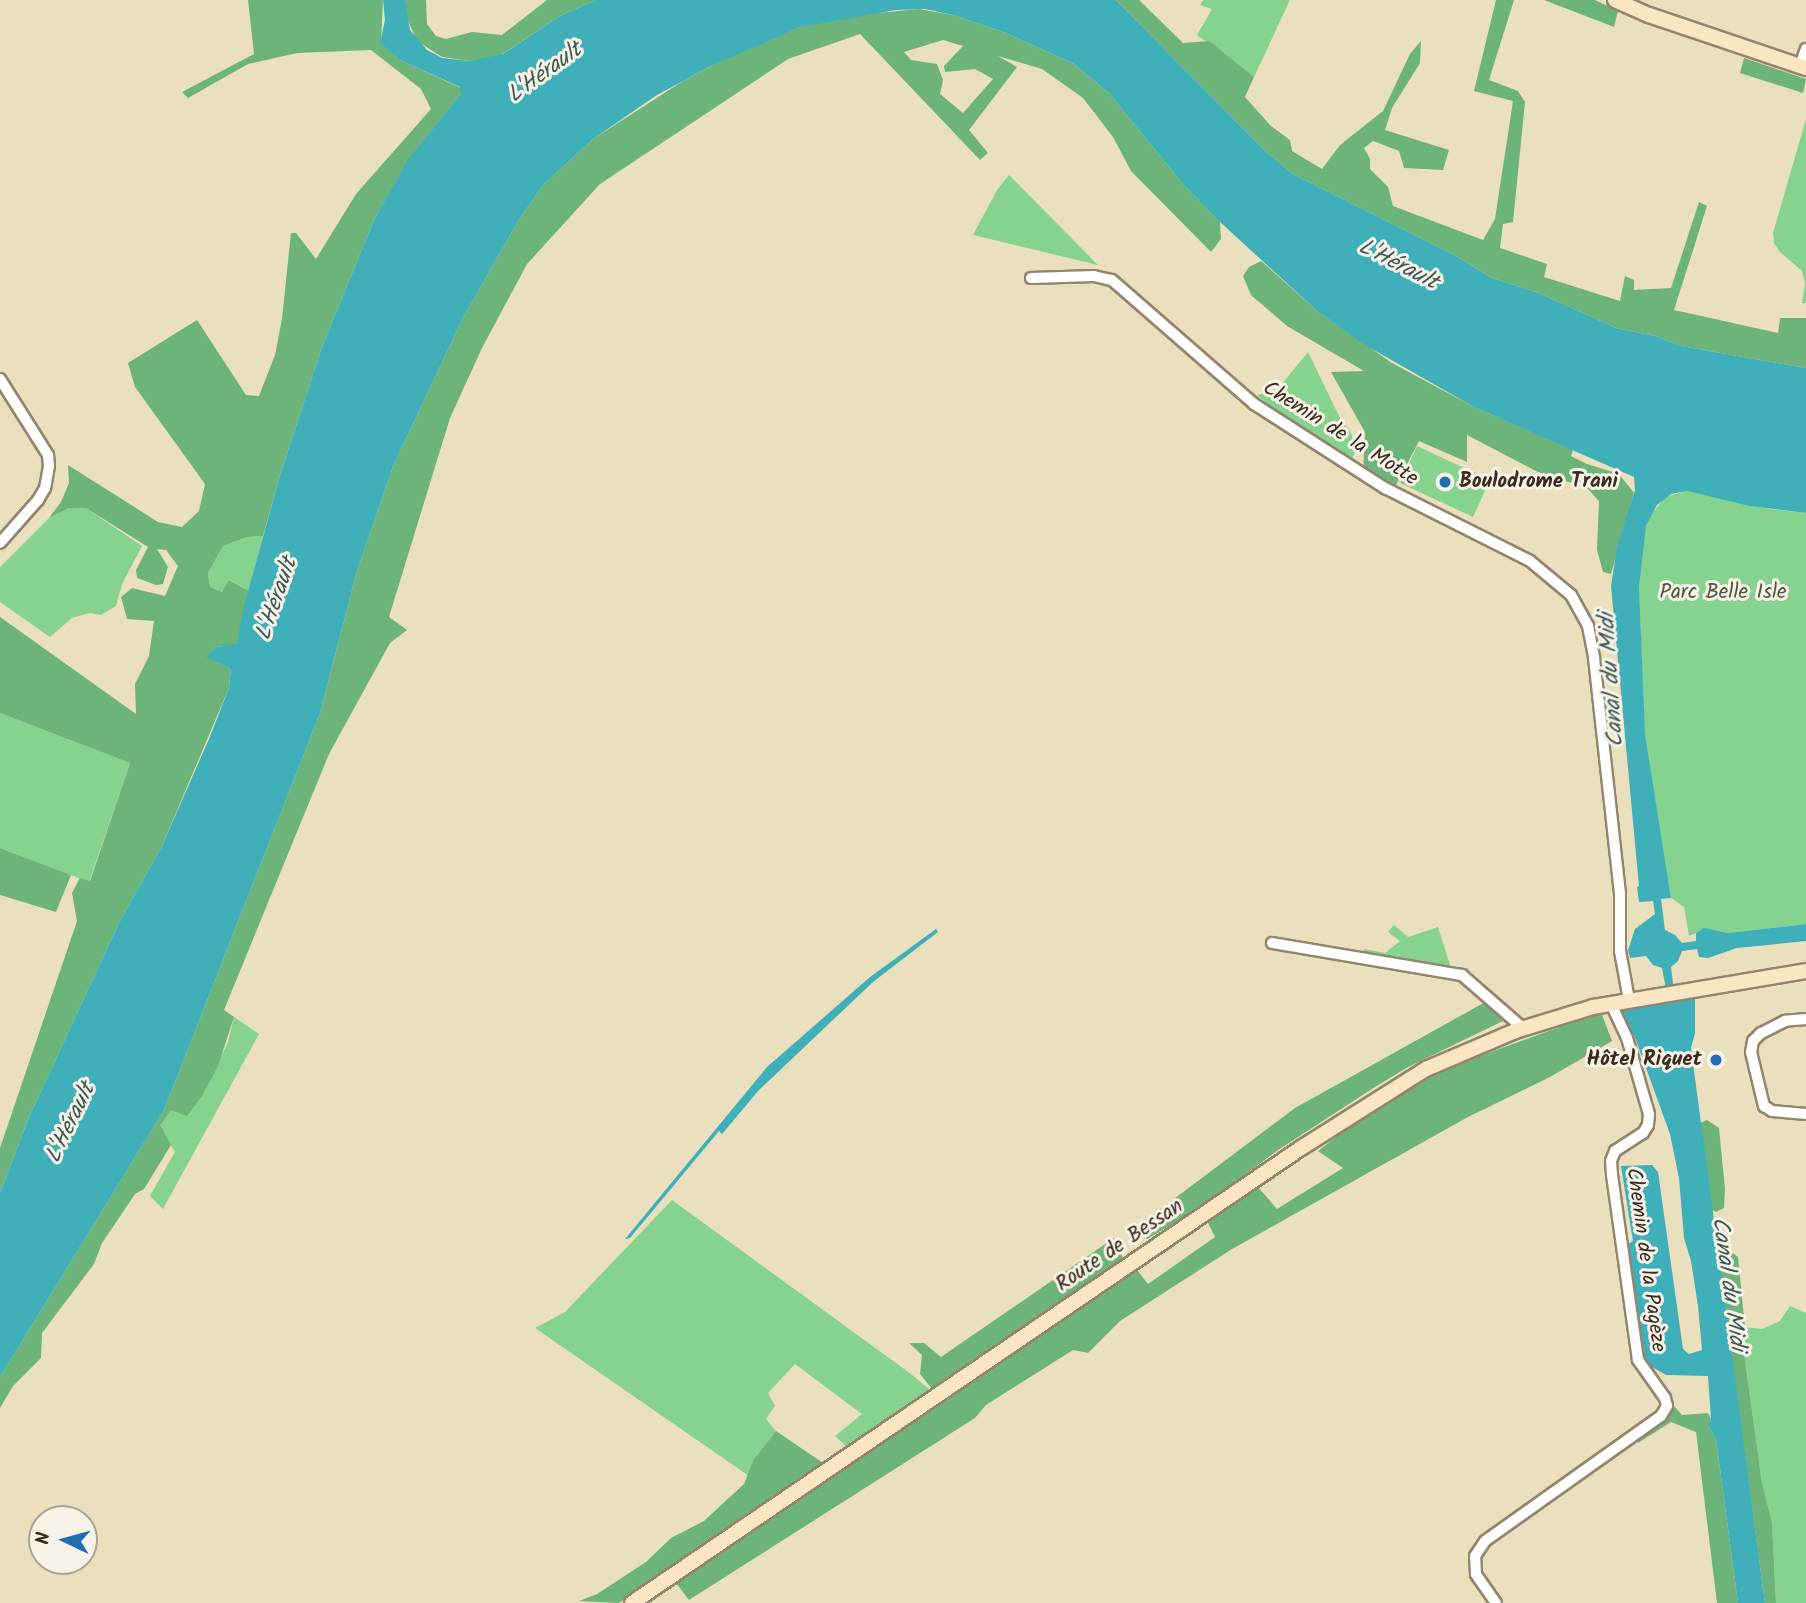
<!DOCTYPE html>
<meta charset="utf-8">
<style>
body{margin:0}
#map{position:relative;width:1806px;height:1603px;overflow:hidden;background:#ebe0be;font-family:Kalam,sans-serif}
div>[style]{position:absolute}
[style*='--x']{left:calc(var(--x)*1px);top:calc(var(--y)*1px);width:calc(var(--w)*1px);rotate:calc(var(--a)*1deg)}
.green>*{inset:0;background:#86d28f}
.forest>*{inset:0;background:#6cb47a}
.water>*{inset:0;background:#3fafba}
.roads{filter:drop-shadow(2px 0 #93856e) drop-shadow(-2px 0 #93856e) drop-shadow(0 2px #93856e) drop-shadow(0 -2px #93856e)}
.street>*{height:10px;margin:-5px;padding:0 5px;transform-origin:5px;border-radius:5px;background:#fff}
.secondary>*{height:14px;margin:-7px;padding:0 7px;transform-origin:7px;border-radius:7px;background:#fbe6c4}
.dots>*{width:19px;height:19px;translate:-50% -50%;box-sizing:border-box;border:4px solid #f7f3e8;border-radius:50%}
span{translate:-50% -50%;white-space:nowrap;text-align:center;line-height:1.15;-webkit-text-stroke:6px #f7f3e8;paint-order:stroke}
.street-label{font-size:21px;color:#3b2a1e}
.poi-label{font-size:21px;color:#3b2a1e;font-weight:700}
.left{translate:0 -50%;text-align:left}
.right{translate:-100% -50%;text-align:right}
.park-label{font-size:21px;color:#4e543a}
.water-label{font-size:23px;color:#3c5955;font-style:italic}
.north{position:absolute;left:28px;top:1505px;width:70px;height:70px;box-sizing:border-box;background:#f7f3e8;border:2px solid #aca397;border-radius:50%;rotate:275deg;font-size:19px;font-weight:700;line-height:28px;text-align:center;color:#3b2a1e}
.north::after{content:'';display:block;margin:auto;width:24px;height:32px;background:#1f6fb2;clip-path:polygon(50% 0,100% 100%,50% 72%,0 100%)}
</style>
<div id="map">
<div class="green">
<i style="clip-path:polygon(1203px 0,1290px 0,1254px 77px,1197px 35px,1212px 9px,1200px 5px)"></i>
<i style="clip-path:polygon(1806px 119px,1806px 303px,1802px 303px,1805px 283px,1802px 271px,1780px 252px,1774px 243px,1773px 233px)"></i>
<i style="clip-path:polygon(1009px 175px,1098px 265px,973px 235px,997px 190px)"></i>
<i style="clip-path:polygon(1308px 352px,1340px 418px,1351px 433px,1356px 450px,1350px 464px,1285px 419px,1257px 395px,1276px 391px)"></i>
<i style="clip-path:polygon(1417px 446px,1490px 480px,1473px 517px,1400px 483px)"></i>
<i style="clip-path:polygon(1687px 491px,1769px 509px,1806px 513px,1806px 924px,1728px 933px,1707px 929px,1689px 936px,1684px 907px,1671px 898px,1644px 731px,1639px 587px,1643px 537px,1649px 518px,1665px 497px)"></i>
<i style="clip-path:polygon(69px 508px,86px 508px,142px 546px,122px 584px,116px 606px,101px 615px,90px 613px,72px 618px,50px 637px,0 602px,0 567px,49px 518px)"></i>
<i style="clip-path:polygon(263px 536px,249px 591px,230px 580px,222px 592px,210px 587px,208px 573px,223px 546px,247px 537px)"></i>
<i style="clip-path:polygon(0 713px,130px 763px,89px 882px,0 848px)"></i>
<i style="clip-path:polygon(1394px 925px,1408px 937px,1438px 927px,1451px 968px,1363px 955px,1364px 949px,1385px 953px,1400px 941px,1388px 932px)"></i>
<i style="clip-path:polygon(234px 1017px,259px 1034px,163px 1209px,150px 1196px,175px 1152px,159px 1126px,171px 1109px,202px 1096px,228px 1042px)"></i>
<i style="clip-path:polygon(672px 1200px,911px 1374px,930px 1390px,847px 1447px,835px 1436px,862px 1414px,795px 1364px,768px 1393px,775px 1406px,766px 1419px,776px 1431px,754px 1459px,749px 1476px,535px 1328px,565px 1312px)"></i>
<i style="clip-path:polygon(1790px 1306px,1806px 1313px,1806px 1603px,1776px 1603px,1772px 1522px,1762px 1484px,1742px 1339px,1745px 1327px,1762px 1329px,1780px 1321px)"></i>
</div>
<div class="forest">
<i style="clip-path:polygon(248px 0,383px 0,381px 43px,402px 61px,461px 88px,461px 94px,407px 162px,374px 220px,322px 347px,280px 475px,263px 536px,247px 537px,223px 546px,208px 573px,210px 587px,222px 592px,229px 580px,249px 591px,237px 645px,216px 647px,207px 657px,231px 669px,229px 688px,161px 848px,120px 921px,29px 1117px,0 1193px,0 1148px,77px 921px,72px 893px,80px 878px,90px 881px,130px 763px,0 713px,0 617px,136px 714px,135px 684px,149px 656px,154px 621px,127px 619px,121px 597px,132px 588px,165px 596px,178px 566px,166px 550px,157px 549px,168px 567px,163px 584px,156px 585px,137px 578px,136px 570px,148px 547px,86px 508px,69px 508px,49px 518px,61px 502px,69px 483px,68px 465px,158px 522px,182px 527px,199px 511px,205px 484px,135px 387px,128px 363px,197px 320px,246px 395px,259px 396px,275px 355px,282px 319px,291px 233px,296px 233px,316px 259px,356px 194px,431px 109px,421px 89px,371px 50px,297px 53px,248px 64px,188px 98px,182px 92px,254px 54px)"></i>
<i style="clip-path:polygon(405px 0,426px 0,427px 24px,436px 36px,446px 39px,472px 32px,502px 35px,547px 0,596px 0,560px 16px,498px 57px,470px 61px,442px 57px,417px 41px,406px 16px)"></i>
<i style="clip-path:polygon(1116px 0,1139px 0,1183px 43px,1209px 41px,1254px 77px,1245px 97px,1271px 126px,1290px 140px,1292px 151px,1322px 169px,1340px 145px,1383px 111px,1410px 54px,1421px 41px,1420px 63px,1392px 108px,1385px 130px,1449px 150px,1443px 170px,1404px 168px,1399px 151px,1373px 141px,1364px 148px,1370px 159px,1370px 169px,1388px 187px,1393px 206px,1483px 240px,1495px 219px,1513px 101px,1474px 91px,1496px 0,1514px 0,1489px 80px,1518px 91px,1525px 102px,1513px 222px,1503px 224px,1500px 248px,1547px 264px,1544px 277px,1620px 301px,1625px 276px,1634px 280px,1634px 290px,1671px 288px,1699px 202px,1707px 206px,1674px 310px,1778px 333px,1780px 318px,1806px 318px,1806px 368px,1681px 346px,1655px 336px,1616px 328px,1539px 293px,1492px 278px,1454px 255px,1293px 174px,1265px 151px)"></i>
<i style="clip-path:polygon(1544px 0,1595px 0,1618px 11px,1614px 27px)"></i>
<i style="clip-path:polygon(evenodd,919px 9px,953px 15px,1006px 33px,1074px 64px,1109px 93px,1183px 184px,1220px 222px,1221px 239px,1211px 252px,1131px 171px,1113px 137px,1083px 98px,1042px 69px,998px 56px,1017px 67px,969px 130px,988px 153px,980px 160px,860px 34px,788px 59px,600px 184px,527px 264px,482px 348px,450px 418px,389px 617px,407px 630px,390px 643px,329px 754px,224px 1010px,234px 1017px,218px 1066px,202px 1096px,187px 1116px,171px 1110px,160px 1125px,171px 1145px,144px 1189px,135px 1194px,102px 1243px,94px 1264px,42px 1333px,41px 1358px,13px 1386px,0 1408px,0 1377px,164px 1110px,320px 713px,357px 571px,394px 464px,463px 318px,518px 221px,544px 184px,593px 139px,683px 81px,738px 52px,800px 27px,857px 15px,919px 9px,943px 40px,963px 46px,944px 66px,945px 72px,975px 69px,993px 79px,963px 113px,940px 94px,943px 80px,937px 64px,911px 60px,904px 52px,943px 40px)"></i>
<i style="clip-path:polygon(1744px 58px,1806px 79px,1803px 93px,1740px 73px)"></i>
<i style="clip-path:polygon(1261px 261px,1316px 310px,1392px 363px,1474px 407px,1573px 450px,1571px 456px,1587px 464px,1619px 474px,1634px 493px,1611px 574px,1603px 572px,1597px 550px,1599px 501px,1587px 488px,1538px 472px,1467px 435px,1467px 462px,1419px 441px,1394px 489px,1363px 472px,1365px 432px,1331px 372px,1364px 371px,1287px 326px,1251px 295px,1243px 276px,1249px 267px)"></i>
<i style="clip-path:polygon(0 848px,71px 875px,56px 912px,0 895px)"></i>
<i style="clip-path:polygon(1487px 1001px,1503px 1021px,1408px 1067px,1375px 1087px,1278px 1150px,1203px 1206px,1147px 1239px,1138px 1226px,1295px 1108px)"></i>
<i style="clip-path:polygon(1601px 1012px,1612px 1041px,1550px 1077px,1468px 1117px,1232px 1249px,1120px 1321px,1088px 1353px,1073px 1350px,986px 1405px,975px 1418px,689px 1600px,676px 1583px,1137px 1270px,1148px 1284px,1215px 1237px,1207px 1221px,1258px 1187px,1277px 1209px,1343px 1168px,1318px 1151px,1375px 1107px,1436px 1072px)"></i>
<i style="clip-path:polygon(1707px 1120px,1719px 1128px,1725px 1189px,1724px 1208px,1716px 1212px,1712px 1210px,1700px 1123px)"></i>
<i style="clip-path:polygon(1114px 1238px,1124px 1260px,932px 1389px,920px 1374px,922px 1355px,909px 1343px,924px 1343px,941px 1357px)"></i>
<i style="clip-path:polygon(1716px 1243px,1722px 1244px,1738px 1257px,1745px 1327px,1742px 1339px,1762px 1483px,1772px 1522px,1776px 1603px,1765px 1603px)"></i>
<i style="clip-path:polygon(1667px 1406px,1674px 1406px,1682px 1415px,1708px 1413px,1711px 1419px,1708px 1425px,1716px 1439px,1738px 1603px,1717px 1603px,1696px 1432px,1671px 1422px,1638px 1443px,1639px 1432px)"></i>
<i style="clip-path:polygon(776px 1431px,823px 1463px,619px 1603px,579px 1601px,597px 1594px,646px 1562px,671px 1538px,704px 1521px,744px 1484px,754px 1459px)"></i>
</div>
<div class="water">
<i style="clip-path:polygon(383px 0,405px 0,410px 30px,427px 50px,442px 58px,470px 61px,503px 54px,560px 16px,596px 0,1116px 0,1265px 151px,1293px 174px,1454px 255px,1492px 278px,1539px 293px,1616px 328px,1655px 336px,1681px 346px,1806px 368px,1806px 513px,1750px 506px,1687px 491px,1671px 494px,1657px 505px,1646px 526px,1639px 587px,1645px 734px,1671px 898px,1661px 899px,1665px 930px,1675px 935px,1682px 943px,1696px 941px,1696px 933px,1704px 928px,1728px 933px,1806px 924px,1806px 941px,1737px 948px,1708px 958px,1699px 957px,1697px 949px,1682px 951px,1678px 961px,1671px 967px,1675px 999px,1695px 996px,1695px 1033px,1691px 1048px,1765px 1603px,1738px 1603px,1716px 1439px,1708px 1425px,1711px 1419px,1708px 1376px,1666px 1375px,1652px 1367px,1641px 1351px,1628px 1244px,1633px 1241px,1621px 1166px,1652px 1165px,1658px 1172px,1683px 1349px,1689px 1354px,1702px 1350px,1698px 1306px,1691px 1261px,1684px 1238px,1679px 1178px,1670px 1134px,1634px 1035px,1620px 1019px,1620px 1009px,1668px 999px,1662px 968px,1653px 965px,1646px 956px,1630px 958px,1628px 950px,1635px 929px,1655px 914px,1653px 901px,1639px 902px,1637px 887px,1639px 886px,1611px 586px,1617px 547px,1635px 490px,1634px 477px,1474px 407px,1365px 345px,1316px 310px,1220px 222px,1183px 184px,1109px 93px,1074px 64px,1006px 33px,953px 15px,925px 9px,896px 10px,800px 27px,709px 67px,657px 95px,593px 139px,544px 184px,518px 221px,463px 318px,394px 464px,357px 571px,320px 713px,164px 1110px,0 1377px,0 1193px,29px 1117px,120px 921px,161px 848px,209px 739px,229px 688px,231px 669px,206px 657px,216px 647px,237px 644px,243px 610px,280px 475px,322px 347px,374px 220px,407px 161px,461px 94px,460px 87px,402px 61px,380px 43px,385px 20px)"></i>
<i style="clip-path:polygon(936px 929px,938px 932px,873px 982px,759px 1090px,722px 1134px,719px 1131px,630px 1238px,625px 1239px,767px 1067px,870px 977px)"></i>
</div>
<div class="roads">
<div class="street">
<i style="--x:1800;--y:66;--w:18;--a:-71"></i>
<i style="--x:1031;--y:278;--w:63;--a:-1.8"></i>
<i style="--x:1094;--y:276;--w:18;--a:13"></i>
<i style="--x:1112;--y:280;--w:189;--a:41.1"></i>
<i style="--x:1254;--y:404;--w:156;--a:32.7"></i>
<i style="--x:1385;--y:488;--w:162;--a:26.7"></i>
<i style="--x:1530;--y:561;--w:53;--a:39.7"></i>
<i style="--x:1571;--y:595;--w:35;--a:61"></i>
<i style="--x:1588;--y:626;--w:33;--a:79"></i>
<i style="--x:1594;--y:658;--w:236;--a:83.7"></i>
<i style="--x:1620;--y:893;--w:58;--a:90"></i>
<i style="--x:1620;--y:951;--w:50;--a:79.6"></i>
<i style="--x:0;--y:379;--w:90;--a:57.7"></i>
<i style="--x:48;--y:455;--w:11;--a:85"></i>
<i style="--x:49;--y:466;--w:22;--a:100"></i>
<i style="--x:45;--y:488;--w:14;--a:120"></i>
<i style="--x:38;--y:500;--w:57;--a:131.5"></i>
<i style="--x:1272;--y:943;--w:193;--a:9.6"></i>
<i style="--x:1462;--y:975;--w:81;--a:41"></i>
<i style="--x:1806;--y:1019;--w:21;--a:175"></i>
<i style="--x:1785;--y:1021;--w:27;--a:153"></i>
<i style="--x:1761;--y:1033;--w:11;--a:135"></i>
<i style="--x:1753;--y:1041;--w:11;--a:100"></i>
<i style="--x:1751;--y:1052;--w:56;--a:76.5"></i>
<i style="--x:1764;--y:1106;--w:9;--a:32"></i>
<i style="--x:1772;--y:1111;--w:34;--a:5"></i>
<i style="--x:1496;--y:1603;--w:35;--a:-125"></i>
<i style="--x:1476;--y:1574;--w:18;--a:-93"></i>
<i style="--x:1475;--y:1556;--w:18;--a:-56"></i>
<i style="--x:1485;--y:1541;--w:216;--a:-35.4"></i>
<i style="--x:1661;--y:1416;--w:12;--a:-59"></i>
<i style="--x:1667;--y:1406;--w:8;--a:-104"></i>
<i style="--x:1665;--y:1398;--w:47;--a:-125.4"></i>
<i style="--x:1638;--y:1360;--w:187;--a:-98"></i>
<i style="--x:1612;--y:1175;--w:14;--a:-94"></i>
<i style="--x:1611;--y:1161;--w:11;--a:-68"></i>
<i style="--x:1615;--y:1151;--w:33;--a:-33"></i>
<i style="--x:1643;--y:1133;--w:9;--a:-58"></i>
<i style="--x:1648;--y:1125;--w:11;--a:-85"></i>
<i style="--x:1649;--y:1114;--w:79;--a:-106.1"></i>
<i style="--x:1627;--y:1038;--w:38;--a:-115"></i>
</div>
<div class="secondary">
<i style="--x:1615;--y:0;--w:37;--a:24"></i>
<i style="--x:1649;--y:15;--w:166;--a:18.7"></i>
<i style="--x:632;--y:1603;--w:809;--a:-34.22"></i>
<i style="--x:1301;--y:1148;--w:148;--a:-32.3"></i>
<i style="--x:1426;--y:1069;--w:97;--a:-23.1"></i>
<i style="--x:1515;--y:1031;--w:82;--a:-17.1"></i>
<i style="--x:1593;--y:1007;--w:216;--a:-9.6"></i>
</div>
</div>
<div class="dots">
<i style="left:1445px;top:482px;background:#1f6fb2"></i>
<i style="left:1716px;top:1060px;background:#1f6fb2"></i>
</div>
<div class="street-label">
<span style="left:1340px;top:434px;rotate:32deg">Chemin de la Motte</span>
<span style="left:1120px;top:1246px;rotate:-34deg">Route de Bessan</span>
<span style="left:1645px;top:1260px;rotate:82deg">Chemin de la Pagèze</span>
</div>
<div class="poi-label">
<span class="left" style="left:1459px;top:482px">Boulodrome Trani</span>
<span class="right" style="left:1702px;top:1060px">Hôtel Riquet</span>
</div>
<div class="park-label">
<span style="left:1723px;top:593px">Parc Belle Isle</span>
</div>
<div class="water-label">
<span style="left:545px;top:73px;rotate:-36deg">L'Hérault</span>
<span style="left:1398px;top:265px;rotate:27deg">L'Hérault</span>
<span style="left:277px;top:599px;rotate:-71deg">L'Hérault</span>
<span style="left:1612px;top:680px;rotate:-94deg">Canal du Midi</span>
<span style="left:71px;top:1123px;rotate:-64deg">L'Hérault</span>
<span style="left:1728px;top:1284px;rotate:82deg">Canal du Midi</span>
</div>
<div class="north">N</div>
</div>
